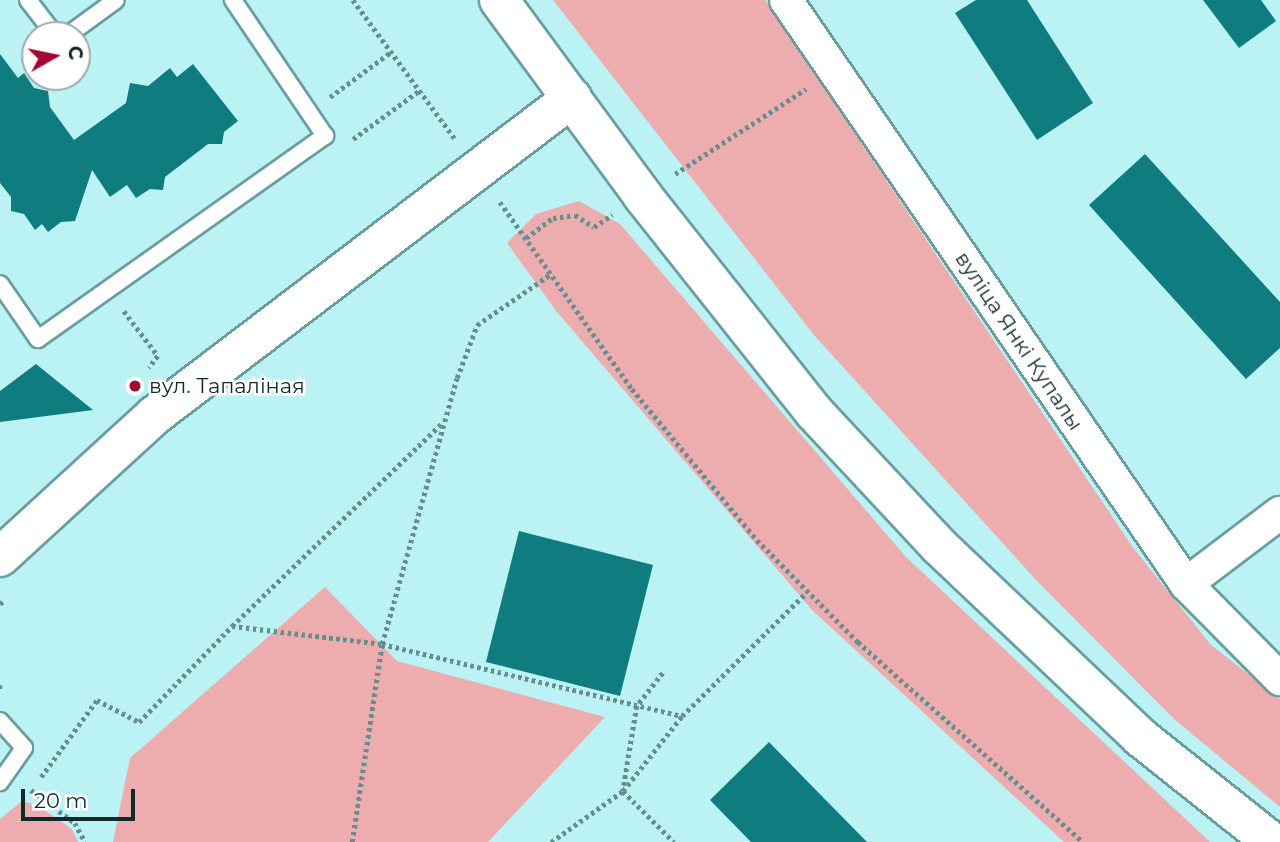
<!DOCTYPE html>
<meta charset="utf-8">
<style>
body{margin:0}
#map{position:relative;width:1280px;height:842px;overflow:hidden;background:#bbf3f4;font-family:Montserrat,sans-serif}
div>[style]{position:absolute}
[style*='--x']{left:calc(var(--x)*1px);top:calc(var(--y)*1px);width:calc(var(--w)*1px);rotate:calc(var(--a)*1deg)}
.green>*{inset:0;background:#edacae}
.building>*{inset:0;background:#0f7d80}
.path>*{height:4.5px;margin-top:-2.25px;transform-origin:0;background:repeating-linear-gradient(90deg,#678e8f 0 3.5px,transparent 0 7px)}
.roads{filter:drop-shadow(2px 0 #699e9f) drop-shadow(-2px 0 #699e9f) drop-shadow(0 2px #699e9f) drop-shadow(0 -2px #699e9f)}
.service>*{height:16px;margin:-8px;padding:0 8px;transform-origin:8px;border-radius:8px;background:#fff}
.minor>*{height:32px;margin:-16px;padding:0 16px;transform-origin:16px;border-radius:16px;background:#fff}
.tertiary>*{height:38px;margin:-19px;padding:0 19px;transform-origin:19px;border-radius:19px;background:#fff}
.dots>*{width:19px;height:19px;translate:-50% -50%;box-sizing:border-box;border:4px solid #fff;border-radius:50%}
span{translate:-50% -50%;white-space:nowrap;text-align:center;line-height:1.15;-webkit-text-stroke:5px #fff;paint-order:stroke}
.street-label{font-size:21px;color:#122929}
.poi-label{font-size:21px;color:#122929}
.left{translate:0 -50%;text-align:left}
.north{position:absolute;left:21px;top:21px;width:70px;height:70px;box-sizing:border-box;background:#fff;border:2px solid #a0a9a9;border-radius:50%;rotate:81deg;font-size:19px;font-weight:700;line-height:28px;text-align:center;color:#122929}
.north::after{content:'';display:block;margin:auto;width:24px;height:32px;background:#a40730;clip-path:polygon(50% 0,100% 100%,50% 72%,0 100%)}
.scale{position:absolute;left:21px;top:789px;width:114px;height:32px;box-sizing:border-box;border:4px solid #122929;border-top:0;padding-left:9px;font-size:21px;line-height:24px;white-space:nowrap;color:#122929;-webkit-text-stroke:5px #fff;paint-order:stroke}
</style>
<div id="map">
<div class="green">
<i style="clip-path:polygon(553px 0,765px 0,1134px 549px,1211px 645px,1280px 699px,1280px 807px,1174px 719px,1037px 581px,814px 335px)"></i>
<i style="clip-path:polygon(579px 201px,620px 224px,906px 557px,1210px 842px,1064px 842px,812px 610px,557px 312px,507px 243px,536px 214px)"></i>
<i style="clip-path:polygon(325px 587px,397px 661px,605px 717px,488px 842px,113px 842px,130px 758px)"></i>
<i style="clip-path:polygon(22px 801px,37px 805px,72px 829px,78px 842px,0 842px,0 819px)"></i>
</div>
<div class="building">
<i style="clip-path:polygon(976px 0,1027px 0,1093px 103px,1037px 140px,955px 13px)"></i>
<i style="clip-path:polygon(1203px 0,1261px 0,1276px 21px,1239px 48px)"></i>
<i style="clip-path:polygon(0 54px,18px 78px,24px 73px,34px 88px,48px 91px,50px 107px,74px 140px,126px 103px,130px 83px,148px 86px,170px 68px,177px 77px,193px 64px,238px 121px,224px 132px,222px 144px,208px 144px,165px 177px,163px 190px,150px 189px,136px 198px,127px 185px,110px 197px,92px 170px,75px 221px,61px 222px,48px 232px,42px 224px,35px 230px,24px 214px,11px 211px,11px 197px,0 183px)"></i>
<i style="clip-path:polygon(1145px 154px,1280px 302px,1280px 348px,1246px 379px,1089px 205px)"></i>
<i style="clip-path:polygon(36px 364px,93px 410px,0 422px,0 391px)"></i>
<i style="clip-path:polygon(519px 531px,653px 565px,620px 696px,486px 662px)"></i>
<i style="clip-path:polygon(769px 742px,808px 782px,867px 842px,751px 842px,710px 800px)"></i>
</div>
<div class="path">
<i style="--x:353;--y:0;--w:174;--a:53.7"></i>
<i style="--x:330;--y:97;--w:76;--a:-36.4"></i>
<i style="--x:353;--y:139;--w:83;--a:-36.2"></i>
<i style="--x:675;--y:174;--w:156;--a:-33"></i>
<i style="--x:500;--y:202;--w:229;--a:54.8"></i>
<i style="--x:632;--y:389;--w:196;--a:50.4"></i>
<i style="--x:757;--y:540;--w:144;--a:45.3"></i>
<i style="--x:858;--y:642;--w:301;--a:41.6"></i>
<i style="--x:526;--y:238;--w:34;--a:-37"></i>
<i style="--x:553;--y:218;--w:22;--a:-8"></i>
<i style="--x:575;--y:215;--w:22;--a:32"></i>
<i style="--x:594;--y:227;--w:22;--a:-34"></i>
<i style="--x:124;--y:311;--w:56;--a:52.9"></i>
<i style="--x:158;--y:356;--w:15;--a:127"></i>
<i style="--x:0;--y:604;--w:4;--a:-45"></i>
<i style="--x:232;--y:626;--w:292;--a:-44"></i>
<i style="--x:663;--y:673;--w:42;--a:128.2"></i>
<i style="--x:637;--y:706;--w:86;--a:99.4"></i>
<i style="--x:623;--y:791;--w:72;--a:45"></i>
<i style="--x:0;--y:685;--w:5;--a:90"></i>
<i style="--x:41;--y:777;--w:95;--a:-54"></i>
<i style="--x:97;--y:700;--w:47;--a:27.6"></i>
<i style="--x:139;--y:722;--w:134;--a:-45.9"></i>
<i style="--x:232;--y:626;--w:151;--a:6.8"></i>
<i style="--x:382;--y:644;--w:309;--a:13.5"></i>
<i style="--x:31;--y:790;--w:55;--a:36.9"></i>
<i style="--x:75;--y:823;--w:21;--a:62"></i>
<i style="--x:352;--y:842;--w:200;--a:-81.4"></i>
<i style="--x:382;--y:644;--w:276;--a:-74.3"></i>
<i style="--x:457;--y:378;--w:57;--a:-69.3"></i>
<i style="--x:477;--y:325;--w:90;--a:-34.6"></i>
<i style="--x:551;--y:842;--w:88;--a:-35.3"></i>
<i style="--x:623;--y:791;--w:95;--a:-51.8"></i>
<i style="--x:682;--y:716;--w:175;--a:-44.8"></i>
</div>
<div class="roads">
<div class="service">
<i style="--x:28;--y:0;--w:44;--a:52.4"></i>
<i style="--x:68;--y:35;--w:59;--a:-36.1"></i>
<i style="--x:0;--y:284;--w:67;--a:55.4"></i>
<i style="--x:38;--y:339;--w:352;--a:-35.3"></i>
<i style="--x:325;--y:136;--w:164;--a:-124.1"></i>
<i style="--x:0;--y:721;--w:36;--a:48"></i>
<i style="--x:24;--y:748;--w:42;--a:125.2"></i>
</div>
<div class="minor">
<i style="--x:786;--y:0;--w:708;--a:55.59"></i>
<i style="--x:1186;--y:584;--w:134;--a:45.3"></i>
<i style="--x:1186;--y:584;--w:118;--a:-37.1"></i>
</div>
<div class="tertiary">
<i style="--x:499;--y:0;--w:242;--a:53.7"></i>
<i style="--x:642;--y:195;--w:277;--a:51.6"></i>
<i style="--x:814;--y:412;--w:183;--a:47"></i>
<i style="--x:939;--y:546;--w:277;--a:43.5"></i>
<i style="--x:1140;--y:737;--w:169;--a:38.5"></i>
<i style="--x:0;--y:557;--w:210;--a:-42.5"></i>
<i style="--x:155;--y:415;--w:524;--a:-37.24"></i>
</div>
</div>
<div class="dots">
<i style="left:135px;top:386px;background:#a40730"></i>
</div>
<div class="street-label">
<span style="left:1019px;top:341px;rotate:56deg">вуліца Янкі Купалы</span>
</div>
<div class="poi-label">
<span class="left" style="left:149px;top:386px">вул. Тапаліная</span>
</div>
<div class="north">С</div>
<div class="scale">20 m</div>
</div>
